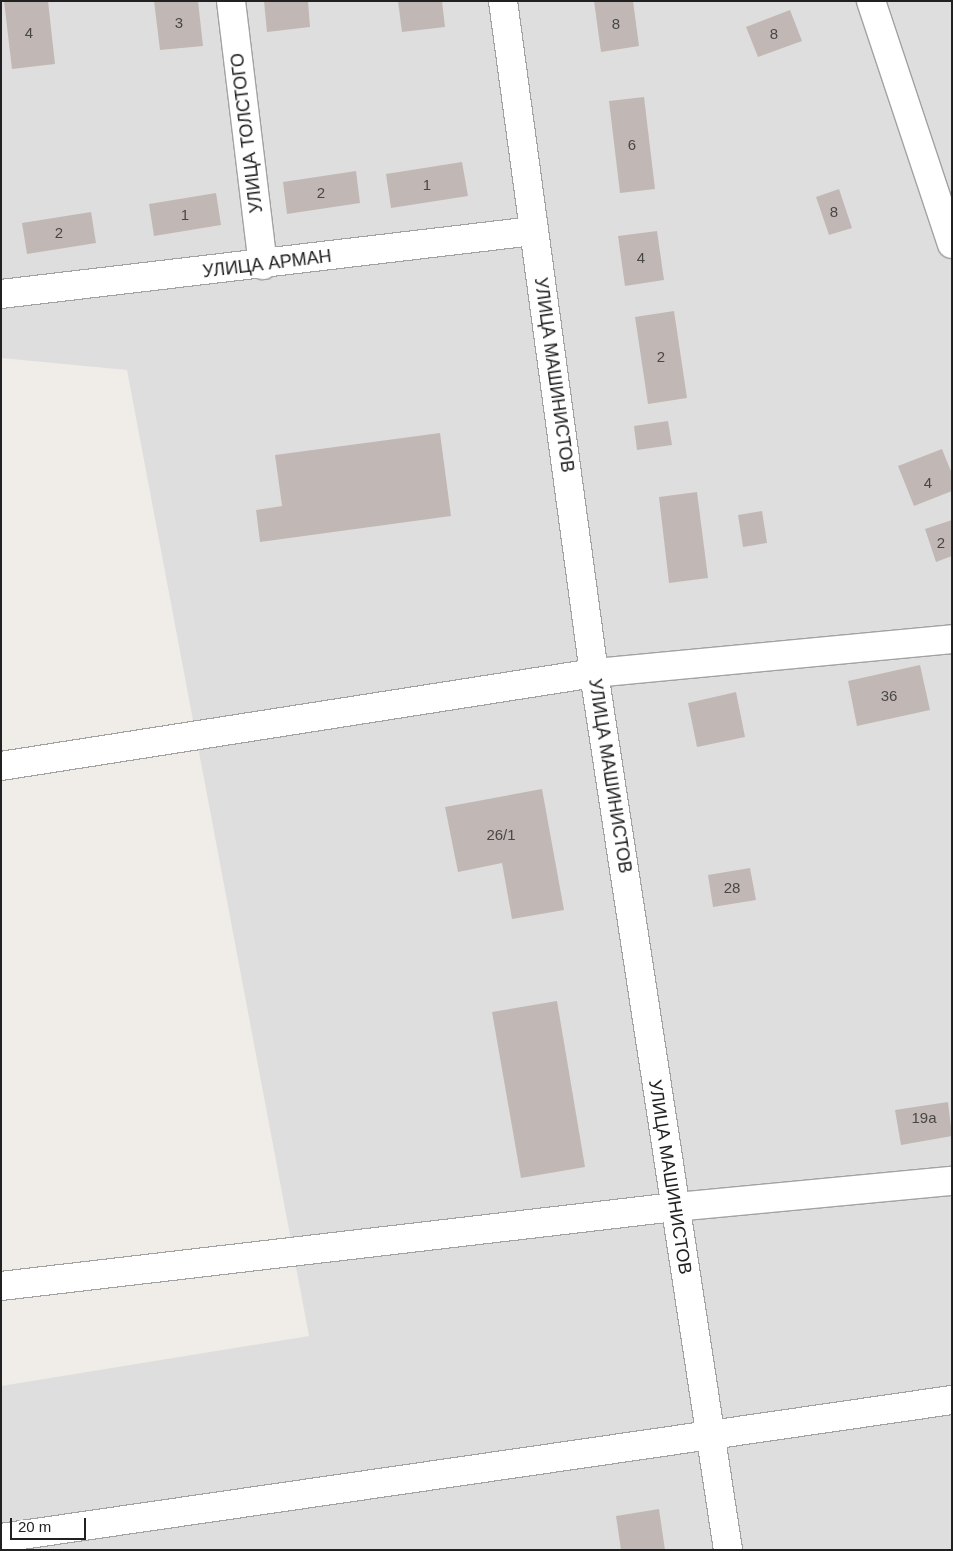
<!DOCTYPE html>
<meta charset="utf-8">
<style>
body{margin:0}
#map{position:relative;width:953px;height:1551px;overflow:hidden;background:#f0ede8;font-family:Arial,sans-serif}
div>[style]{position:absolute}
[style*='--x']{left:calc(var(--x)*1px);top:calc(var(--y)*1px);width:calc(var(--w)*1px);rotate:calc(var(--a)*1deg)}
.residential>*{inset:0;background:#dfdede}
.building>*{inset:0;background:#c1b8b5}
.roads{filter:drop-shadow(1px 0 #a2a2a2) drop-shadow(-1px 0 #a2a2a2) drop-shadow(0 1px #a2a2a2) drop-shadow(0 -1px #a2a2a2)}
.minor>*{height:28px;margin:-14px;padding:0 14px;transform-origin:14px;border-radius:14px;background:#fff}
span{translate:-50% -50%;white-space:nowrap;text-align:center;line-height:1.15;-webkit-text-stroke:4px #fff;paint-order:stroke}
.number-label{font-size:15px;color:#494746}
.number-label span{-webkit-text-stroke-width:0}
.street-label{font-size:18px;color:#212121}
.frame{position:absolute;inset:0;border:2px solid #212121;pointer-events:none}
.scale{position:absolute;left:10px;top:1518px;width:76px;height:22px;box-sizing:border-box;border:2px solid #212121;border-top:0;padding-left:6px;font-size:15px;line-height:18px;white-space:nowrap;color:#212121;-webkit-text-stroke:4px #fff;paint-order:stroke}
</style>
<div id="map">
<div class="residential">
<i style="clip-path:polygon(1px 1px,952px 1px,952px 1550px,1px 1550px,1px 1386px,309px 1336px,127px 370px,1px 358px)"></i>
</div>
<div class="building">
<i style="clip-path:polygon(4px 1px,48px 1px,55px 64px,12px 69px)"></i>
<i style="clip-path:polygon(154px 1px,198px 1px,203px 46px,160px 50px)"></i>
<i style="clip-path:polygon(264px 1px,308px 1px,310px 27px,267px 32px)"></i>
<i style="clip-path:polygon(398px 1px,442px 1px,445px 27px,402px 32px)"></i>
<i style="clip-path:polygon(594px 1px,633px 1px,639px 46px,601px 52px)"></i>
<i style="clip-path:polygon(790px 10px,802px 41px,758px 57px,746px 27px)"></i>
<i style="clip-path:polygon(644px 97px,655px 189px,620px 193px,609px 101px)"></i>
<i style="clip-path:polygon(462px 162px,468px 196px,391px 208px,386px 174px)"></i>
<i style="clip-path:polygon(356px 171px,360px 203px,287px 214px,283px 182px)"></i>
<i style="clip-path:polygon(839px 189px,852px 228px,829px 235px,816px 197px)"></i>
<i style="clip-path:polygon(216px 193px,221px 225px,154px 236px,149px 204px)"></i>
<i style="clip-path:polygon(91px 212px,96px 243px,27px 254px,22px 223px)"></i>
<i style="clip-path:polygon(657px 231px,664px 280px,625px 286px,618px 236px)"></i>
<i style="clip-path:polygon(674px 311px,687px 398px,648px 404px,635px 317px)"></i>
<i style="clip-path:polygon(668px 421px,672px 445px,637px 450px,634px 426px)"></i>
<i style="clip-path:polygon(440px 433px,451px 516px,260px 542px,256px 510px,282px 506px,275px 455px)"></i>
<i style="clip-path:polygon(942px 449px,952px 474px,952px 491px,914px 506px,898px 466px)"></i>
<i style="clip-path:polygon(697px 492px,708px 578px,669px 583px,659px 497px)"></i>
<i style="clip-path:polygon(762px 511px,767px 543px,743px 547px,738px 515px)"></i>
<i style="clip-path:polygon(952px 520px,952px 556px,936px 562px,925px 529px)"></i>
<i style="clip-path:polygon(920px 665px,930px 710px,857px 726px,848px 681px)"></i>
<i style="clip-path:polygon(736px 692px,745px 737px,697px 747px,688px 703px)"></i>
<i style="clip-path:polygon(542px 789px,564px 910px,512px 919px,502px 863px,458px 872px,445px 807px)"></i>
<i style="clip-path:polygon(750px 868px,756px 900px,713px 907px,708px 875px)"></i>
<i style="clip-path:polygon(557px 1001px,585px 1167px,521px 1178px,492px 1012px)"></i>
<i style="clip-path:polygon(948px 1102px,952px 1136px,901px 1145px,895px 1110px)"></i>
<i style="clip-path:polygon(659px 1509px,665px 1550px,621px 1550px,616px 1516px)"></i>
</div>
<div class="roads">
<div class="minor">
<i style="--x:231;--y:1;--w:266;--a:83.1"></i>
<i style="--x:503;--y:1;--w:678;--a:82.29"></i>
<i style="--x:594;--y:673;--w:887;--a:81.31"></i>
<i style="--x:871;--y:1;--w:256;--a:71.6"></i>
<i style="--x:1;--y:294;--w:536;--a:-6.75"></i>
<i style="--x:1;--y:766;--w:600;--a:-8.91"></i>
<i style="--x:594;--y:673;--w:360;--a:-5.4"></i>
<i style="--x:1;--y:1286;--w:679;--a:-6.69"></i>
<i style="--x:675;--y:1207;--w:278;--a:-5.4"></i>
<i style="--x:1;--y:1538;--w:961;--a:-8.26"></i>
</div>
</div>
<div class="number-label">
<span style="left:179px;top:23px">3</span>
<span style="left:616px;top:24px">8</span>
<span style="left:29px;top:33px">4</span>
<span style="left:774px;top:34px">8</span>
<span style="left:632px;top:145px">6</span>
<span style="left:427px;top:185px">1</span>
<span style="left:321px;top:193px">2</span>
<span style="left:834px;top:212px">8</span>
<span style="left:185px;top:215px">1</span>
<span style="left:59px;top:233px">2</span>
<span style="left:641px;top:258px">4</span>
<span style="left:661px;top:357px">2</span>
<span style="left:928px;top:483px">4</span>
<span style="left:941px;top:543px">2</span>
<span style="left:889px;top:696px">36</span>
<span style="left:501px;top:835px">26/1</span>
<span style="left:732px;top:888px">28</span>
<span style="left:924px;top:1118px">19а</span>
</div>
<div class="street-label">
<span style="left:247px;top:133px;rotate:-97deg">УЛИЦА ТОЛСТОГО</span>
<span style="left:267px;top:264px;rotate:-7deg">УЛИЦА АРМАН</span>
<span style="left:554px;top:375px;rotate:82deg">УЛИЦА МАШИНИСТОВ</span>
<span style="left:610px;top:776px;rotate:81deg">УЛИЦА МАШИНИСТОВ</span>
<span style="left:670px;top:1177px;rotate:81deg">УЛИЦА МАШИНИСТОВ</span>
</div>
<div class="frame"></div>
<div class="scale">20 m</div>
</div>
